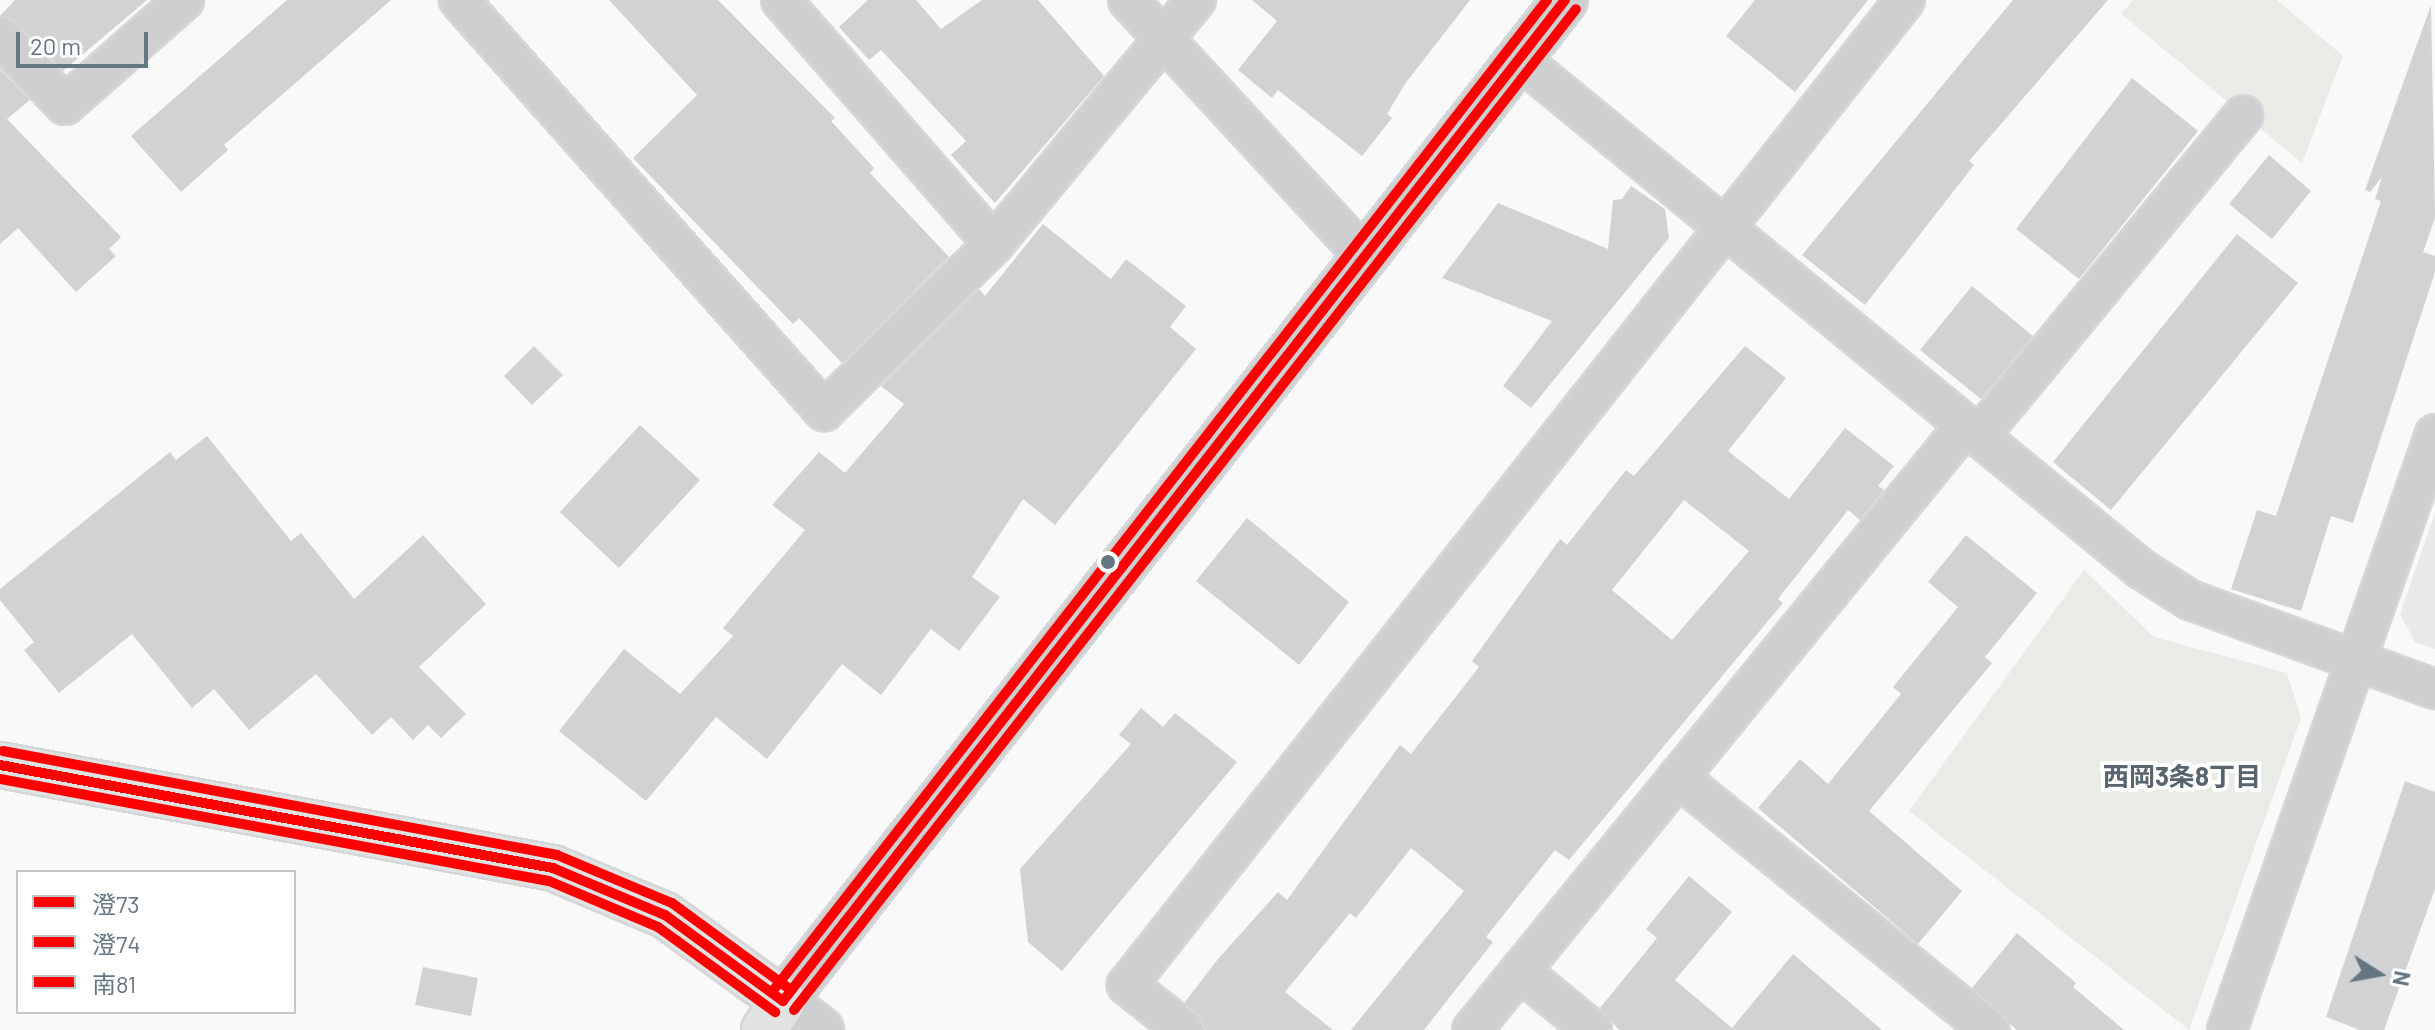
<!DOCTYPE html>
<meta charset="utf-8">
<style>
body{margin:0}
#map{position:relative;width:2435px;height:1030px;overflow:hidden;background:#f9f9f9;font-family:Barlow,"Noto Sans JP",sans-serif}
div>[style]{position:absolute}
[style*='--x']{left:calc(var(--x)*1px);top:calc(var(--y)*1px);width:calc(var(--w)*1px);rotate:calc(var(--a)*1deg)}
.built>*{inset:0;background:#e8e9e9}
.green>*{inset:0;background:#e8ebe6}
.building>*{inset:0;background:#d0d2d3}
.roads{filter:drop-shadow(2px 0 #d5d6d7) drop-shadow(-2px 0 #d5d6d7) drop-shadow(0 2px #d5d6d7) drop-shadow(0 -2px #d5d6d7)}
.minor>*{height:38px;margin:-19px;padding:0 19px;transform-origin:19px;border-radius:19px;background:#cecfd0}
.tertiary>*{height:44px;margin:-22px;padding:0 22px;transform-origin:22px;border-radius:22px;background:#cecfd0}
.primary>*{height:44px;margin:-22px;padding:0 22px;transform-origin:22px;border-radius:22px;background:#e1e2e2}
.bus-1>*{height:10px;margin:-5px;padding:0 5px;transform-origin:5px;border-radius:5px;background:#f00}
.bus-2>*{height:10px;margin:-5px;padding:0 5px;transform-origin:5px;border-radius:5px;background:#f00}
.bus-3>*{height:10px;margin:-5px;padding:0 5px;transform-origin:5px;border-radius:5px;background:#f00}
.dots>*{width:22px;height:22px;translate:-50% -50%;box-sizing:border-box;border:4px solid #fff;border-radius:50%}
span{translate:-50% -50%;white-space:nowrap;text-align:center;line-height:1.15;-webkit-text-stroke:8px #fff;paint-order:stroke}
.neighbourhood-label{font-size:26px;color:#57646e;font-weight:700}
.legend{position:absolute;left:16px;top:870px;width:280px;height:144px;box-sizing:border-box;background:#fff;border:2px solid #c1c8cd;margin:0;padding:10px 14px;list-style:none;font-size:24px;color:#657683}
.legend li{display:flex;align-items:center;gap:16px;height:40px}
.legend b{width:40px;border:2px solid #c1c8cd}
.north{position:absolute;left:2339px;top:934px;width:80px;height:80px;-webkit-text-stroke:6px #fff;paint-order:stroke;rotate:101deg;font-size:22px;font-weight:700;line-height:32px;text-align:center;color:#657683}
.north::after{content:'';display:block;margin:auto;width:28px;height:36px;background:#657683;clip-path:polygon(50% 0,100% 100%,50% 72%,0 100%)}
.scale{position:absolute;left:16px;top:32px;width:132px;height:36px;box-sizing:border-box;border:4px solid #657683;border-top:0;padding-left:10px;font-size:24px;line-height:28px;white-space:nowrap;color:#657683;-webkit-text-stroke:6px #fff;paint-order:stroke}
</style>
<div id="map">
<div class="built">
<i style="clip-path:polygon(2435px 513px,2435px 649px,2415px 642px,2400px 614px)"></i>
</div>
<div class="green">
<i style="clip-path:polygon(2133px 0,2277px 0,2343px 56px,2302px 163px,2121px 14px)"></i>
<i style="clip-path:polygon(2084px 570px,2154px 637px,2287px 673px,2301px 718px,2189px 1030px,1909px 811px)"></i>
</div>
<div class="building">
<i style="clip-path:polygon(15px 0,147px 0,63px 71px,16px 22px,0 16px)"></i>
<i style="clip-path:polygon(287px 0,391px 0,224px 145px,228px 150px,181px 192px,131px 136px)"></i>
<i style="clip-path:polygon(609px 0,718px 0,835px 118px,831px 121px,874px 168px,870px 173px,949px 257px,842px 363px,799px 318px,793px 324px,633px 158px,697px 95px)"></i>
<i style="clip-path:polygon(868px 0,916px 0,941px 29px,982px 0,1038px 0,1104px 76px,995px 203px,951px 155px,966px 141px,881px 50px,869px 60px,839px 27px)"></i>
<i style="clip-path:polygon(1252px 0,1470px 0,1405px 84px,1387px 114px,1392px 118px,1362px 156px,1278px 90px,1272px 98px,1238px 70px,1277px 21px)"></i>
<i style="clip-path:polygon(1755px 0,1868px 0,1795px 92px,1726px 36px)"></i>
<i style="clip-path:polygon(2013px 0,2108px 0,1969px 161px,1974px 165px,1865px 305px,1802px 255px)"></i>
<i style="clip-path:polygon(2431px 5px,2435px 218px,2423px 252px,2435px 256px,2435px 272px,2353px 523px,2331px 516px,2301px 611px,2231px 589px,2257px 510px,2276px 516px,2381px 201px,2375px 199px,2382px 177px,2370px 192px,2365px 190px)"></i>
<i style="clip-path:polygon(0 69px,30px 100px,7px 119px,121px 237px,109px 249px,116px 256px,76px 292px,18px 228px,0 244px)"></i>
<i style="clip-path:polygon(2132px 78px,2198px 131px,2079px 279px,2016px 229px)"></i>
<i style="clip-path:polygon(2269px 155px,2311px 191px,2272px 239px,2229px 204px)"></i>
<i style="clip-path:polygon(1631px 186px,1665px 209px,1669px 238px,1531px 408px,1503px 386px,1552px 321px,1442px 278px,1498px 203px,1608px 249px,1613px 200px,1622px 199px)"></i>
<i style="clip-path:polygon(1043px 224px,1111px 279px,1126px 259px,1186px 306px,1170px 327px,1196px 349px,1055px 525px,1023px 499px,972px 577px,1000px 597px,959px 651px,931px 629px,881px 695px,842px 664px,767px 759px,716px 717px,646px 801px,559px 731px,624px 649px,680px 694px,733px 636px,723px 628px,805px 530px,772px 505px,819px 452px,845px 473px,904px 404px,881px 386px,979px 289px,985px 296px)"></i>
<i style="clip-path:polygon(2237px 234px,2298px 283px,2111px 510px,2053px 462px)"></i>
<i style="clip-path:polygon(1972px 286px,2033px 336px,1981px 399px,1920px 350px)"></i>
<i style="clip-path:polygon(534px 346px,563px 375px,532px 405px,504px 376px)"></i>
<i style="clip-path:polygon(evenodd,1745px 346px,1786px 378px,1728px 451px,1789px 499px,1845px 428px,1894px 466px,1878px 486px,1884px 490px,1860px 520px,1848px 510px,1778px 599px,1783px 603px,1569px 860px,1555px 850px,1486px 937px,1493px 942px,1424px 1030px,1351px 1030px,1464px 891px,1411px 848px,1356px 918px,1350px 913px,1285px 992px,1333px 1030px,1206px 1030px,1185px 1002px,1218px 959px,1278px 892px,1287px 900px,1400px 745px,1411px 754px,1479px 667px,1472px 661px,1560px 539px,1567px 545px,1626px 470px,1634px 476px,1745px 346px,1684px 500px,1749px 551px,1672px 640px,1612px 590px,1684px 500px)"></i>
<i style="clip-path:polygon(640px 425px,700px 480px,619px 568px,560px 512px)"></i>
<i style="clip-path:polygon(207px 436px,291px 541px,301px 533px,354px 599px,423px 535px,486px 604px,419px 667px,466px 714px,441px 738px,428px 725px,413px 740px,391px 717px,372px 735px,316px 674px,249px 730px,214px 689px,192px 708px,132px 634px,59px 693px,24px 650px,34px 642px,0 600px,0 589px,170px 452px,176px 460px)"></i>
<i style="clip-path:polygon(1247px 518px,1349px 602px,1299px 665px,1196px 581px)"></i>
<i style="clip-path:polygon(1966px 535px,2037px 593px,1985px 657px,1992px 663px,1869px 811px,1962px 891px,1918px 944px,1758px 808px,1800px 759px,1828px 784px,1901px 694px,1893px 687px,1958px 607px,1928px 582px)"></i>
<i style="clip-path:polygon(1141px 708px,1163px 727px,1175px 713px,1237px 762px,1062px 971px,1028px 942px,1020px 869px,1131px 744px,1119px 735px)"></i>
<i style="clip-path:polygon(2405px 781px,2435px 792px,2435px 889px,2384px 1030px,2360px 1030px,2326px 1017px)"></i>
<i style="clip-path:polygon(1689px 876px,1732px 912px,1675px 980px,1732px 1028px,1793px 954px,1882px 1030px,1619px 1030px,1600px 1008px,1657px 938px,1646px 929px)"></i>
<i style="clip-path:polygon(2017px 933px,2076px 983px,2073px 987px,2124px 1030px,2017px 1030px,2010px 1024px,1972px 988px)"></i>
<i style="clip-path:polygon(423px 967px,478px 978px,471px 1016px,415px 1005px)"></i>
</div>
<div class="roads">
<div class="minor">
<i style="--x:459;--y:0;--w:550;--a:48.39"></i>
<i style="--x:824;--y:411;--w:238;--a:-44.5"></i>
<i style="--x:994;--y:244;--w:317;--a:-50.4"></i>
<i style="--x:781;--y:0;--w:324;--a:48.9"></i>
<i style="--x:1128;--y:0;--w:345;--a:47.3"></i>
<i style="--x:0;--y:37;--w:94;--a:46.3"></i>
<i style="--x:65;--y:105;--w:159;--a:-41.4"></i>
<i style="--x:1518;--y:58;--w:806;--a:39.36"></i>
<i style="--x:2141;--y:569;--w:58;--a:32.3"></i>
<i style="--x:2190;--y:600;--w:261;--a:20"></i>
<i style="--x:1978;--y:437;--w:417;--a:-50.5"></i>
<i style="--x:1678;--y:777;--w:401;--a:39.1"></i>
<i style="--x:1520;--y:971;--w:93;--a:39.3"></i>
<i style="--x:1184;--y:1030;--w:73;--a:-141.7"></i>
<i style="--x:1127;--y:985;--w:1255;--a:-51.7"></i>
<i style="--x:1472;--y:1030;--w:780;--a:-50.78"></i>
<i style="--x:2227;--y:1030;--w:631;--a:-70.76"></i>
</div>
<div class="tertiary">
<i style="--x:821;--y:1030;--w:48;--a:-142.7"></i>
<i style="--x:783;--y:1001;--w:1270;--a:-52"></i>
</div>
<div class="primary">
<i style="--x:0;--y:765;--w:563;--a:10.55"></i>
<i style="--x:553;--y:868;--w:121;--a:22.8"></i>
<i style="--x:665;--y:915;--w:146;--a:36.1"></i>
<i style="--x:783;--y:1001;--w:35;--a:123"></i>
</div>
</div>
<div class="bus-1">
<i style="--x:0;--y:765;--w:563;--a:10.55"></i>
<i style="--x:553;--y:868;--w:121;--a:22.8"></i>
<i style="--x:665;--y:915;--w:146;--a:36.1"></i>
<i style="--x:783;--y:1001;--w:1270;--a:-52"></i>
</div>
<div class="bus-2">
<i style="--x:0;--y:779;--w:558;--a:10.53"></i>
<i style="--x:549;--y:881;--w:118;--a:22.9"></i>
<i style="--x:658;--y:927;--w:145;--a:36"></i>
<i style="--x:794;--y:1010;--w:1270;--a:-52"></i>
</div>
<div class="bus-3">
<i style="--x:3;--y:751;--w:564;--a:10.63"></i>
<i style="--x:557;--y:855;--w:125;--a:22.7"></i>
<i style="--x:672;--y:903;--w:147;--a:36.2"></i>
<i style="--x:772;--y:992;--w:1259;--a:-52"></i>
</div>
<div class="dots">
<i style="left:1108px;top:562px;background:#657683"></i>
</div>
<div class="neighbourhood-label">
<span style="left:2182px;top:776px">西岡3条8丁目</span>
</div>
<ul class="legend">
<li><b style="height:10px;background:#f00"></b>澄73</li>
<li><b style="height:10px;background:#f00"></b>澄74</li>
<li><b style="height:10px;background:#f00"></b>南81</li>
</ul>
<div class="north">N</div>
<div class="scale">20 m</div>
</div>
